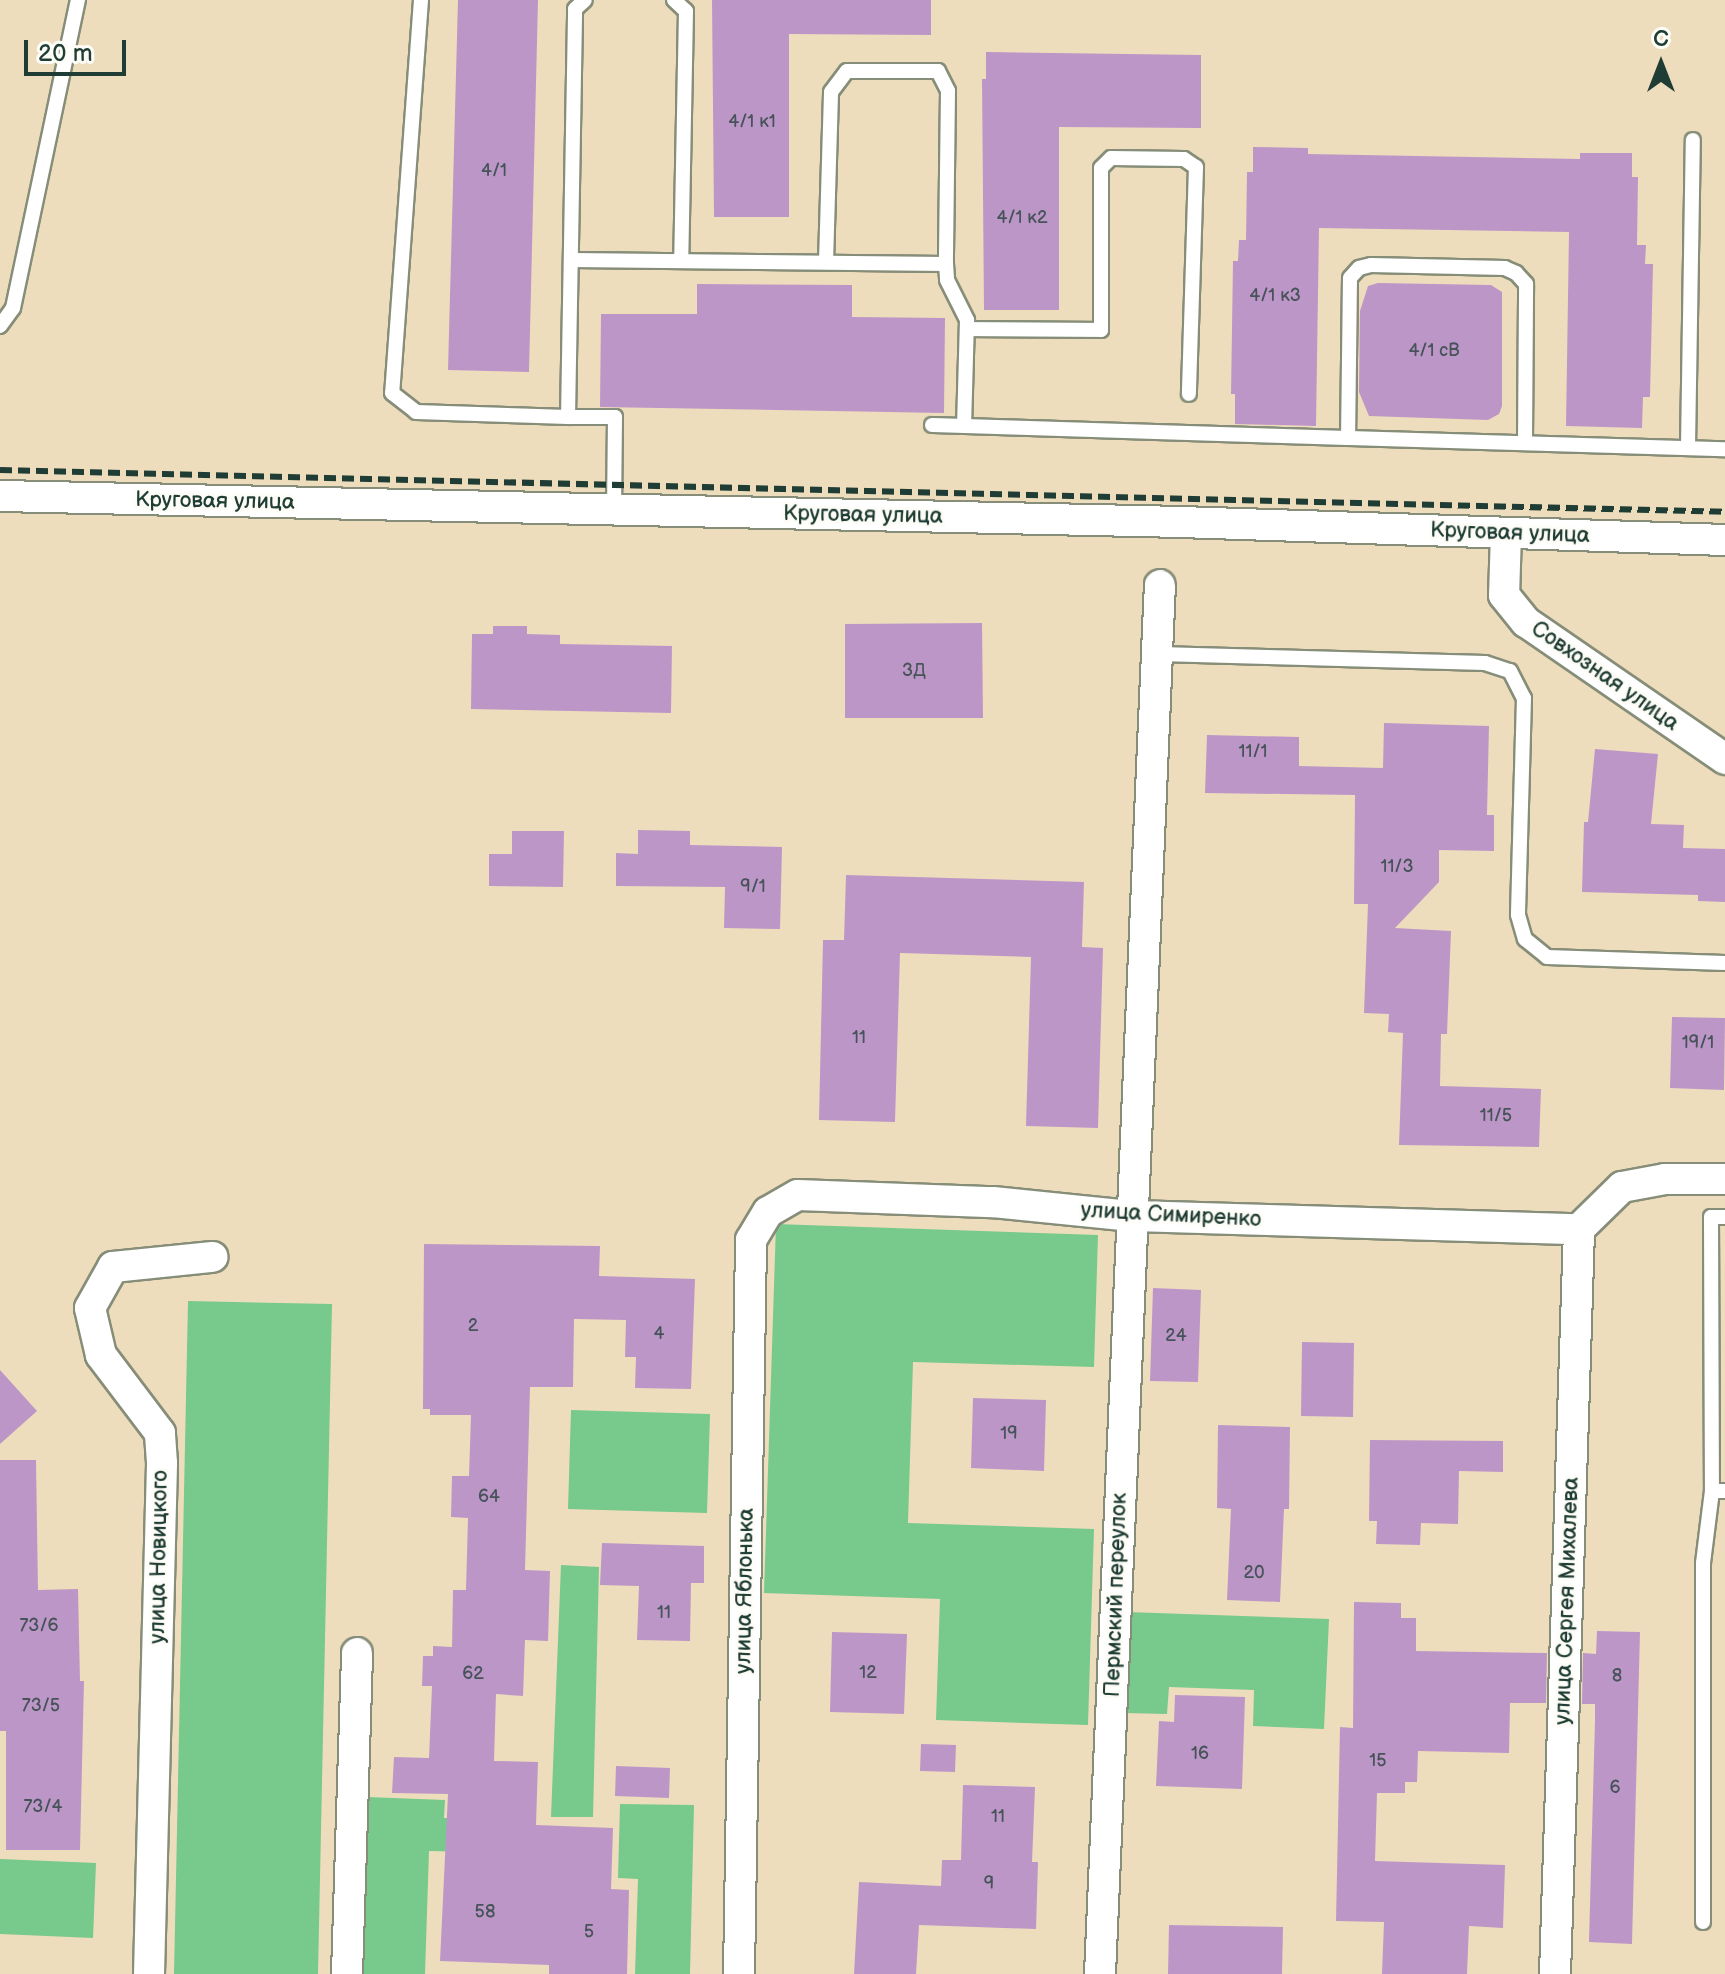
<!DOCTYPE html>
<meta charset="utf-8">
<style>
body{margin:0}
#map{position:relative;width:1725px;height:1974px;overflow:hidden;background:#eeddbc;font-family:"Balsamiq Sans",sans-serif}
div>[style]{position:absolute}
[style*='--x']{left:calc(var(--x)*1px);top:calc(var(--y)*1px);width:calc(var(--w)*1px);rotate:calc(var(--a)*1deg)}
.green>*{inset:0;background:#77ca8c}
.building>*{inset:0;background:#bd96c8}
.roads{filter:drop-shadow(2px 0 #868d78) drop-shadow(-2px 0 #868d78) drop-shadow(0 2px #868d78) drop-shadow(0 -2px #868d78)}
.lane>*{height:14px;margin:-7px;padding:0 7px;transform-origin:7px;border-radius:7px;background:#fff}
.street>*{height:30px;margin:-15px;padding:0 15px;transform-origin:15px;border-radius:15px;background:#fff}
.rail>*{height:6px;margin-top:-3px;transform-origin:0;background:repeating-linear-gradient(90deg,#1f3d34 0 12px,transparent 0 18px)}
span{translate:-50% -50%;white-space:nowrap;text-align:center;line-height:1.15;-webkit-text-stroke:6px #fdfcf7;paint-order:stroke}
.number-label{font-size:18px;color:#465359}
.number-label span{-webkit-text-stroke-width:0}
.street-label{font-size:22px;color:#1f3d34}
.north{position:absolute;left:1621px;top:24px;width:80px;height:80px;-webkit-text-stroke:6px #fdfcf7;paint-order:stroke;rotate:0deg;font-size:22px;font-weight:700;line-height:32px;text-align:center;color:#1f3d34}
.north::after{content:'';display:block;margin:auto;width:28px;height:36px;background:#1f3d34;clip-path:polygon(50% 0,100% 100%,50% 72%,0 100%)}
.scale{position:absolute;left:24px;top:40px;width:102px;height:36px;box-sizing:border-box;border:4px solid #1f3d34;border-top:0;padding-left:10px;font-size:24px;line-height:28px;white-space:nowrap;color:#1f3d34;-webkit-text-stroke:6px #fdfcf7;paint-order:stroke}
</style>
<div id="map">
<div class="green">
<i style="clip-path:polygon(776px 1224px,1098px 1235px,1094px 1367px,913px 1362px,908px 1523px,1094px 1529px,1088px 1725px,936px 1720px,940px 1599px,764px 1593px)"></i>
<i style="clip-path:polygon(188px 1301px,332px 1304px,318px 1974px,174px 1974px)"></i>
<i style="clip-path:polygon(571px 1410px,710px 1414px,707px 1513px,568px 1509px)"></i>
<i style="clip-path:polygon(561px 1565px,599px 1567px,593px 1817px,551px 1817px)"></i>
<i style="clip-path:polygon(1127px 1612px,1329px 1619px,1324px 1729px,1253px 1726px,1254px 1690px,1169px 1687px,1167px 1714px,1124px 1713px)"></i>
<i style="clip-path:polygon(367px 1797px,445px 1800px,444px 1818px,527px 1820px,526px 1853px,429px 1851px,425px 1974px,362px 1974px)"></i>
<i style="clip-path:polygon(620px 1804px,694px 1805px,690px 1974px,635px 1974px,638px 1879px,618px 1878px)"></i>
<i style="clip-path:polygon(0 1859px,96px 1863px,93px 1938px,0 1934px)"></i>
</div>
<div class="building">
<i style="clip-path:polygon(458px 0,538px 0,529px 372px,448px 370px)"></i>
<i style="clip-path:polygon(712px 0,931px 0,931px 35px,789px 34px,789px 217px,714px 217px)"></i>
<i style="clip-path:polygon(986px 52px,1201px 55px,1201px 128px,1059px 127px,1059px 310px,984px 310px,982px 79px,986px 79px)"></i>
<i style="clip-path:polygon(1253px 147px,1308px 148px,1308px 154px,1580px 159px,1580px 153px,1632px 153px,1632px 177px,1638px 177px,1637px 245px,1646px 245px,1645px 264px,1653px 264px,1650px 397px,1643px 397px,1642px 428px,1566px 426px,1569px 232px,1319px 228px,1316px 426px,1235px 424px,1235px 394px,1231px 394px,1233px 261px,1238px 261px,1239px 240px,1246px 240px,1247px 172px,1253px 172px)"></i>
<i style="clip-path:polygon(1378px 283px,1491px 285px,1502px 292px,1502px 406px,1499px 414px,1488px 420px,1369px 416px,1359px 392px,1360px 311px,1368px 286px)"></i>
<i style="clip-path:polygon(697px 284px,852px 285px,852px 317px,945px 318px,944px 413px,600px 407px,601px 314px,697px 314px)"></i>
<i style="clip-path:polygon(982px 623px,983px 718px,845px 718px,845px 624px)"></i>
<i style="clip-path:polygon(493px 626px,527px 626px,527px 634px,560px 635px,560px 644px,672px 646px,671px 713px,471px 709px,472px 634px,493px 634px)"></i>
<i style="clip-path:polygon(1384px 723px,1489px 726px,1487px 815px,1494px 815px,1494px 851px,1439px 850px,1439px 882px,1395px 928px,1451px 931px,1447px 1034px,1441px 1034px,1440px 1086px,1541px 1089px,1539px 1147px,1399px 1145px,1403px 1033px,1388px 1032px,1389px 1014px,1364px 1013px,1368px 904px,1354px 904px,1355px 795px,1205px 793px,1207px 735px,1299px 737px,1299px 766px,1383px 768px)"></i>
<i style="clip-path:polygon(1595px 749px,1658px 754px,1651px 824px,1684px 825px,1683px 848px,1725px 849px,1725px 902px,1698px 901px,1698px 895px,1582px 892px,1584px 822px,1588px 822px)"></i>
<i style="clip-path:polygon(638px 830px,690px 831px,690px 845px,782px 847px,780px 929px,724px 928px,725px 887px,616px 886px,616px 853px,638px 854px)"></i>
<i style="clip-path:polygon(512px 831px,564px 831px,563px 887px,489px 886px,489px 854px,512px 854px)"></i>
<i style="clip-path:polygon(846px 875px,1084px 882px,1082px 947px,1103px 948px,1098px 1128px,1026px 1126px,1031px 957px,900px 953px,895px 1122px,819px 1120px,823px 940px,844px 940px)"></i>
<i style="clip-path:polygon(1672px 1017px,1725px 1018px,1724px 1090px,1670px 1088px)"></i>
<i style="clip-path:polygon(424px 1244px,600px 1246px,599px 1276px,695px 1279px,691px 1389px,635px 1388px,636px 1357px,625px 1357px,626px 1320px,574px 1319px,573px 1387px,530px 1387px,525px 1570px,550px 1571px,548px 1641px,525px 1640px,523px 1696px,496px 1694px,494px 1761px,538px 1762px,536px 1825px,613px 1828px,611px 1889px,629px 1890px,627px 1974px,549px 1974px,549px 1965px,440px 1961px,448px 1794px,392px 1793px,394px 1757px,429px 1758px,432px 1686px,422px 1686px,423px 1656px,433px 1656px,433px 1646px,452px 1647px,453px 1590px,466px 1590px,468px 1518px,451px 1517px,452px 1476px,469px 1476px,471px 1415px,430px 1415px,430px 1409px,423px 1409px)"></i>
<i style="clip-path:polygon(1153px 1288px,1201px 1290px,1198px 1382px,1150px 1381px)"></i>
<i style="clip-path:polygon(1302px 1342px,1354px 1343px,1353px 1417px,1301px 1416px)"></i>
<i style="clip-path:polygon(0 1370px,37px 1411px,0 1444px)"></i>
<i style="clip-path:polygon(973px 1398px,1046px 1400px,1044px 1471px,971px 1468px)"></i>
<i style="clip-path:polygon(1218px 1425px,1290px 1427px,1289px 1509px,1284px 1509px,1280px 1602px,1227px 1600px,1231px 1509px,1217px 1508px)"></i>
<i style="clip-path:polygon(1370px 1440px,1503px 1441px,1503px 1472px,1459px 1471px,1458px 1524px,1421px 1523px,1420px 1545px,1376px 1544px,1377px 1521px,1369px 1521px)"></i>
<i style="clip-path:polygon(0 1460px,36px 1460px,38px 1590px,78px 1589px,80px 1681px,84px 1681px,80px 1850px,6px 1850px,6px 1731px,0 1731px)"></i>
<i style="clip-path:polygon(602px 1543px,704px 1546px,704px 1583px,691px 1583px,690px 1641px,637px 1640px,639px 1586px,600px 1585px)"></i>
<i style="clip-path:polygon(1354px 1602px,1401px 1603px,1401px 1618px,1416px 1618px,1416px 1651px,1547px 1653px,1546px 1703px,1510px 1703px,1509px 1753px,1418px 1751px,1417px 1782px,1405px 1782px,1405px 1793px,1377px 1793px,1375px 1861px,1505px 1865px,1503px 1928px,1469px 1926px,1467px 1974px,1382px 1974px,1384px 1922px,1336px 1921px,1340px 1727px,1353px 1728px)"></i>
<i style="clip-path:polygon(1597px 1631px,1640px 1632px,1632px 1944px,1589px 1942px,1595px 1720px,1595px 1704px,1582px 1704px,1583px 1653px,1596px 1654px)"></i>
<i style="clip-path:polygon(832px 1632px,907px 1634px,904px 1714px,830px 1712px)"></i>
<i style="clip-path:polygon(1175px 1695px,1245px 1697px,1242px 1789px,1156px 1786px,1159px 1721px,1174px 1722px)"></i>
<i style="clip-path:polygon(921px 1744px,956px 1745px,955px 1772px,920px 1771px)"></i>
<i style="clip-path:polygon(616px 1766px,670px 1768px,669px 1798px,615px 1796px)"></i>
<i style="clip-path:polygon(963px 1785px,1035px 1787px,1032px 1862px,1038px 1862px,1036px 1929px,919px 1925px,916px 1974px,854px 1974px,859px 1882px,941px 1886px,942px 1860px,961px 1860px)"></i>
<i style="clip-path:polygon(1169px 1925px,1283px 1927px,1282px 1974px,1168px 1974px)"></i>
</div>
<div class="roads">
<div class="lane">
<i style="--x:421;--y:0;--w:394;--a:94.2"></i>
<i style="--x:392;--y:393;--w:31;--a:38"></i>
<i style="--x:416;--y:412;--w:152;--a:1.9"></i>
<i style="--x:568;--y:417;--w:408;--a:-89"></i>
<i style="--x:575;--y:9;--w:13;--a:-42"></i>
<i style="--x:674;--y:0;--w:16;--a:43"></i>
<i style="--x:686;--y:11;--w:250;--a:91.1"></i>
<i style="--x:571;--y:260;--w:375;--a:0.6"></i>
<i style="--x:946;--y:264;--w:16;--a:86"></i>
<i style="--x:947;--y:280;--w:45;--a:63.4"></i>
<i style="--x:967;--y:320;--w:106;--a:91.6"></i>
<i style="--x:826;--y:262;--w:170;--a:-88.3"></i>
<i style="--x:831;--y:92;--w:26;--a:-53"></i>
<i style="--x:847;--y:71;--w:91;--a:0"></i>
<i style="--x:938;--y:71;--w:22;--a:63"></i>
<i style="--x:948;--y:91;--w:173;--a:90.7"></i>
<i style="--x:0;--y:326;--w:22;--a:-54"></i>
<i style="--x:13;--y:308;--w:315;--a:-78.1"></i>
<i style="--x:967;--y:329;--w:134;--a:0.4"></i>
<i style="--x:1101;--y:330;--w:162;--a:-90"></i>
<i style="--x:1101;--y:168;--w:14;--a:-45"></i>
<i style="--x:1111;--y:158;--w:73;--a:0.8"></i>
<i style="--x:1184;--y:159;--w:14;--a:34"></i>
<i style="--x:1196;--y:167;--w:227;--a:91.8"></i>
<i style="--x:568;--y:417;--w:47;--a:0"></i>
<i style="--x:615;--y:417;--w:93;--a:90.6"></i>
<i style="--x:932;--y:425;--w:416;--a:1.8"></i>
<i style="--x:1525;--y:441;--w:157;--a:-89.6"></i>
<i style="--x:1526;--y:284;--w:15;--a:-132"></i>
<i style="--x:1516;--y:273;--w:12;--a:-156"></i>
<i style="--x:1505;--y:268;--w:134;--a:-178.7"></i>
<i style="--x:1371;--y:265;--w:12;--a:166"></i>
<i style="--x:1359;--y:268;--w:13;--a:132"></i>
<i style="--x:1350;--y:278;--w:160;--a:90.7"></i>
<i style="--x:1348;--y:438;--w:377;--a:1.7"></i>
<i style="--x:1688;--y:447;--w:307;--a:-89.1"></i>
<i style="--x:1159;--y:654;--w:326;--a:1.6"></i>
<i style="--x:1485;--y:663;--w:26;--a:18"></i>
<i style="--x:1510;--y:671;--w:30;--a:63"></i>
<i style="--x:1524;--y:698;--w:217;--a:91.6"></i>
<i style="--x:1518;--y:915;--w:25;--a:74"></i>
<i style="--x:1525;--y:939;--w:28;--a:39"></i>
<i style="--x:1547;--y:957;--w:178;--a:1.9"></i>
<i style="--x:1725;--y:1217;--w:14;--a:180"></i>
<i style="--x:1711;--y:1217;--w:274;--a:89.8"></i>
<i style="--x:1712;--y:1491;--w:13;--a:0"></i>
<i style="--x:1703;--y:1922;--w:359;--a:-90"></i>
<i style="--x:1703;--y:1563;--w:73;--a:-82.9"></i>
</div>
<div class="street">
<i style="--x:0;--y:496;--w:1180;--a:1.26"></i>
<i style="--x:1180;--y:522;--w:545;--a:1.89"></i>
<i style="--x:1506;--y:533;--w:62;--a:91.8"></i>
<i style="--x:1504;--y:595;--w:35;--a:51"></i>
<i style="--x:1526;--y:622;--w:242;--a:34.5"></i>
<i style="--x:1579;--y:1229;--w:60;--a:-44.3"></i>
<i style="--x:1622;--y:1187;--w:44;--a:-10.5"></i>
<i style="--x:1665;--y:1179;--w:60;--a:0"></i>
<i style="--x:149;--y:1974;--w:511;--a:-88.54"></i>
<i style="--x:162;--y:1463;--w:30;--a:-94"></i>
<i style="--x:160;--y:1433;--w:98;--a:-127.1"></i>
<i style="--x:101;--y:1355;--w:48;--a:-103.2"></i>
<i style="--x:90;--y:1308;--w:47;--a:-60.7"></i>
<i style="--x:113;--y:1267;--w:100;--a:-5.8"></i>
<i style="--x:347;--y:1974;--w:321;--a:-88.2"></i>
<i style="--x:739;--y:1974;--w:734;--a:-89.06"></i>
<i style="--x:751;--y:1240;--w:33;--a:-59"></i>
<i style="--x:768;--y:1212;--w:34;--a:-30"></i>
<i style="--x:798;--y:1195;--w:195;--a:2.1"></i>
<i style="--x:993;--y:1202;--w:140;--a:5.8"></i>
<i style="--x:1132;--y:1216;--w:447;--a:1.7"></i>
<i style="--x:1100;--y:1974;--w:1390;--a:-87.53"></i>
<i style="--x:1555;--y:1974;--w:745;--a:-88.15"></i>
</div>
</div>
<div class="rail">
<i style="--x:0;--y:470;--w:1726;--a:1.39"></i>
</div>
<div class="number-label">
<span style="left:752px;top:122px">4/1 к1</span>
<span style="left:494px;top:171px">4/1</span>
<span style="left:1022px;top:218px">4/1 к2</span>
<span style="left:1275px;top:296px">4/1 к3</span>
<span style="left:1434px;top:351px">4/1 сВ</span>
<span style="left:914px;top:671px">3Д</span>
<span style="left:1253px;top:752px">11/1</span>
<span style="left:1397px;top:867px">11/3</span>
<span style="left:753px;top:887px">9/1</span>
<span style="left:859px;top:1038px">11</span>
<span style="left:1698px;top:1043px">19/1</span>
<span style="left:1496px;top:1116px">11/5</span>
<span style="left:473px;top:1326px">2</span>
<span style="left:659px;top:1334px">4</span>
<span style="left:1176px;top:1336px">24</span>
<span style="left:1009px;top:1434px">19</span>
<span style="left:489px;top:1497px">64</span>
<span style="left:1254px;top:1573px">20</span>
<span style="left:664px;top:1613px">11</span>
<span style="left:39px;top:1626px">73/6</span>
<span style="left:868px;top:1673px">12</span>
<span style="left:473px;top:1674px">62</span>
<span style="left:1617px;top:1676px">8</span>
<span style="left:41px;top:1706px">73/5</span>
<span style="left:1200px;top:1754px">16</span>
<span style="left:1378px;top:1761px">15</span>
<span style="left:1615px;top:1788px">6</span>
<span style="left:43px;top:1807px">73/4</span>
<span style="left:998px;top:1817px">11</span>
<span style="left:989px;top:1884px">9</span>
<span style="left:485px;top:1912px">58</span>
<span style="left:589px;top:1932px">5</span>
</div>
<div class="street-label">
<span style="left:215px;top:501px;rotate:1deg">Круговая улица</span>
<span style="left:863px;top:515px;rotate:1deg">Круговая улица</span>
<span style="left:1510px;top:533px;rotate:2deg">Круговая улица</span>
<span style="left:1605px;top:676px;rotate:35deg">Совхозная улица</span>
<span style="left:1171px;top:1215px;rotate:3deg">улица Симиренко</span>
<span style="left:159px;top:1557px;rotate:-89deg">улица Новицкого</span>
<span style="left:745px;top:1591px;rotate:-89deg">улица Яблонька</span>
<span style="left:1116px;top:1595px;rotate:-88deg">Пермский переулок</span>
<span style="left:1567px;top:1601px;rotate:-88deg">улица Сергея Михалева</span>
</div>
<div class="north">С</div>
<div class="scale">20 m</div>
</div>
